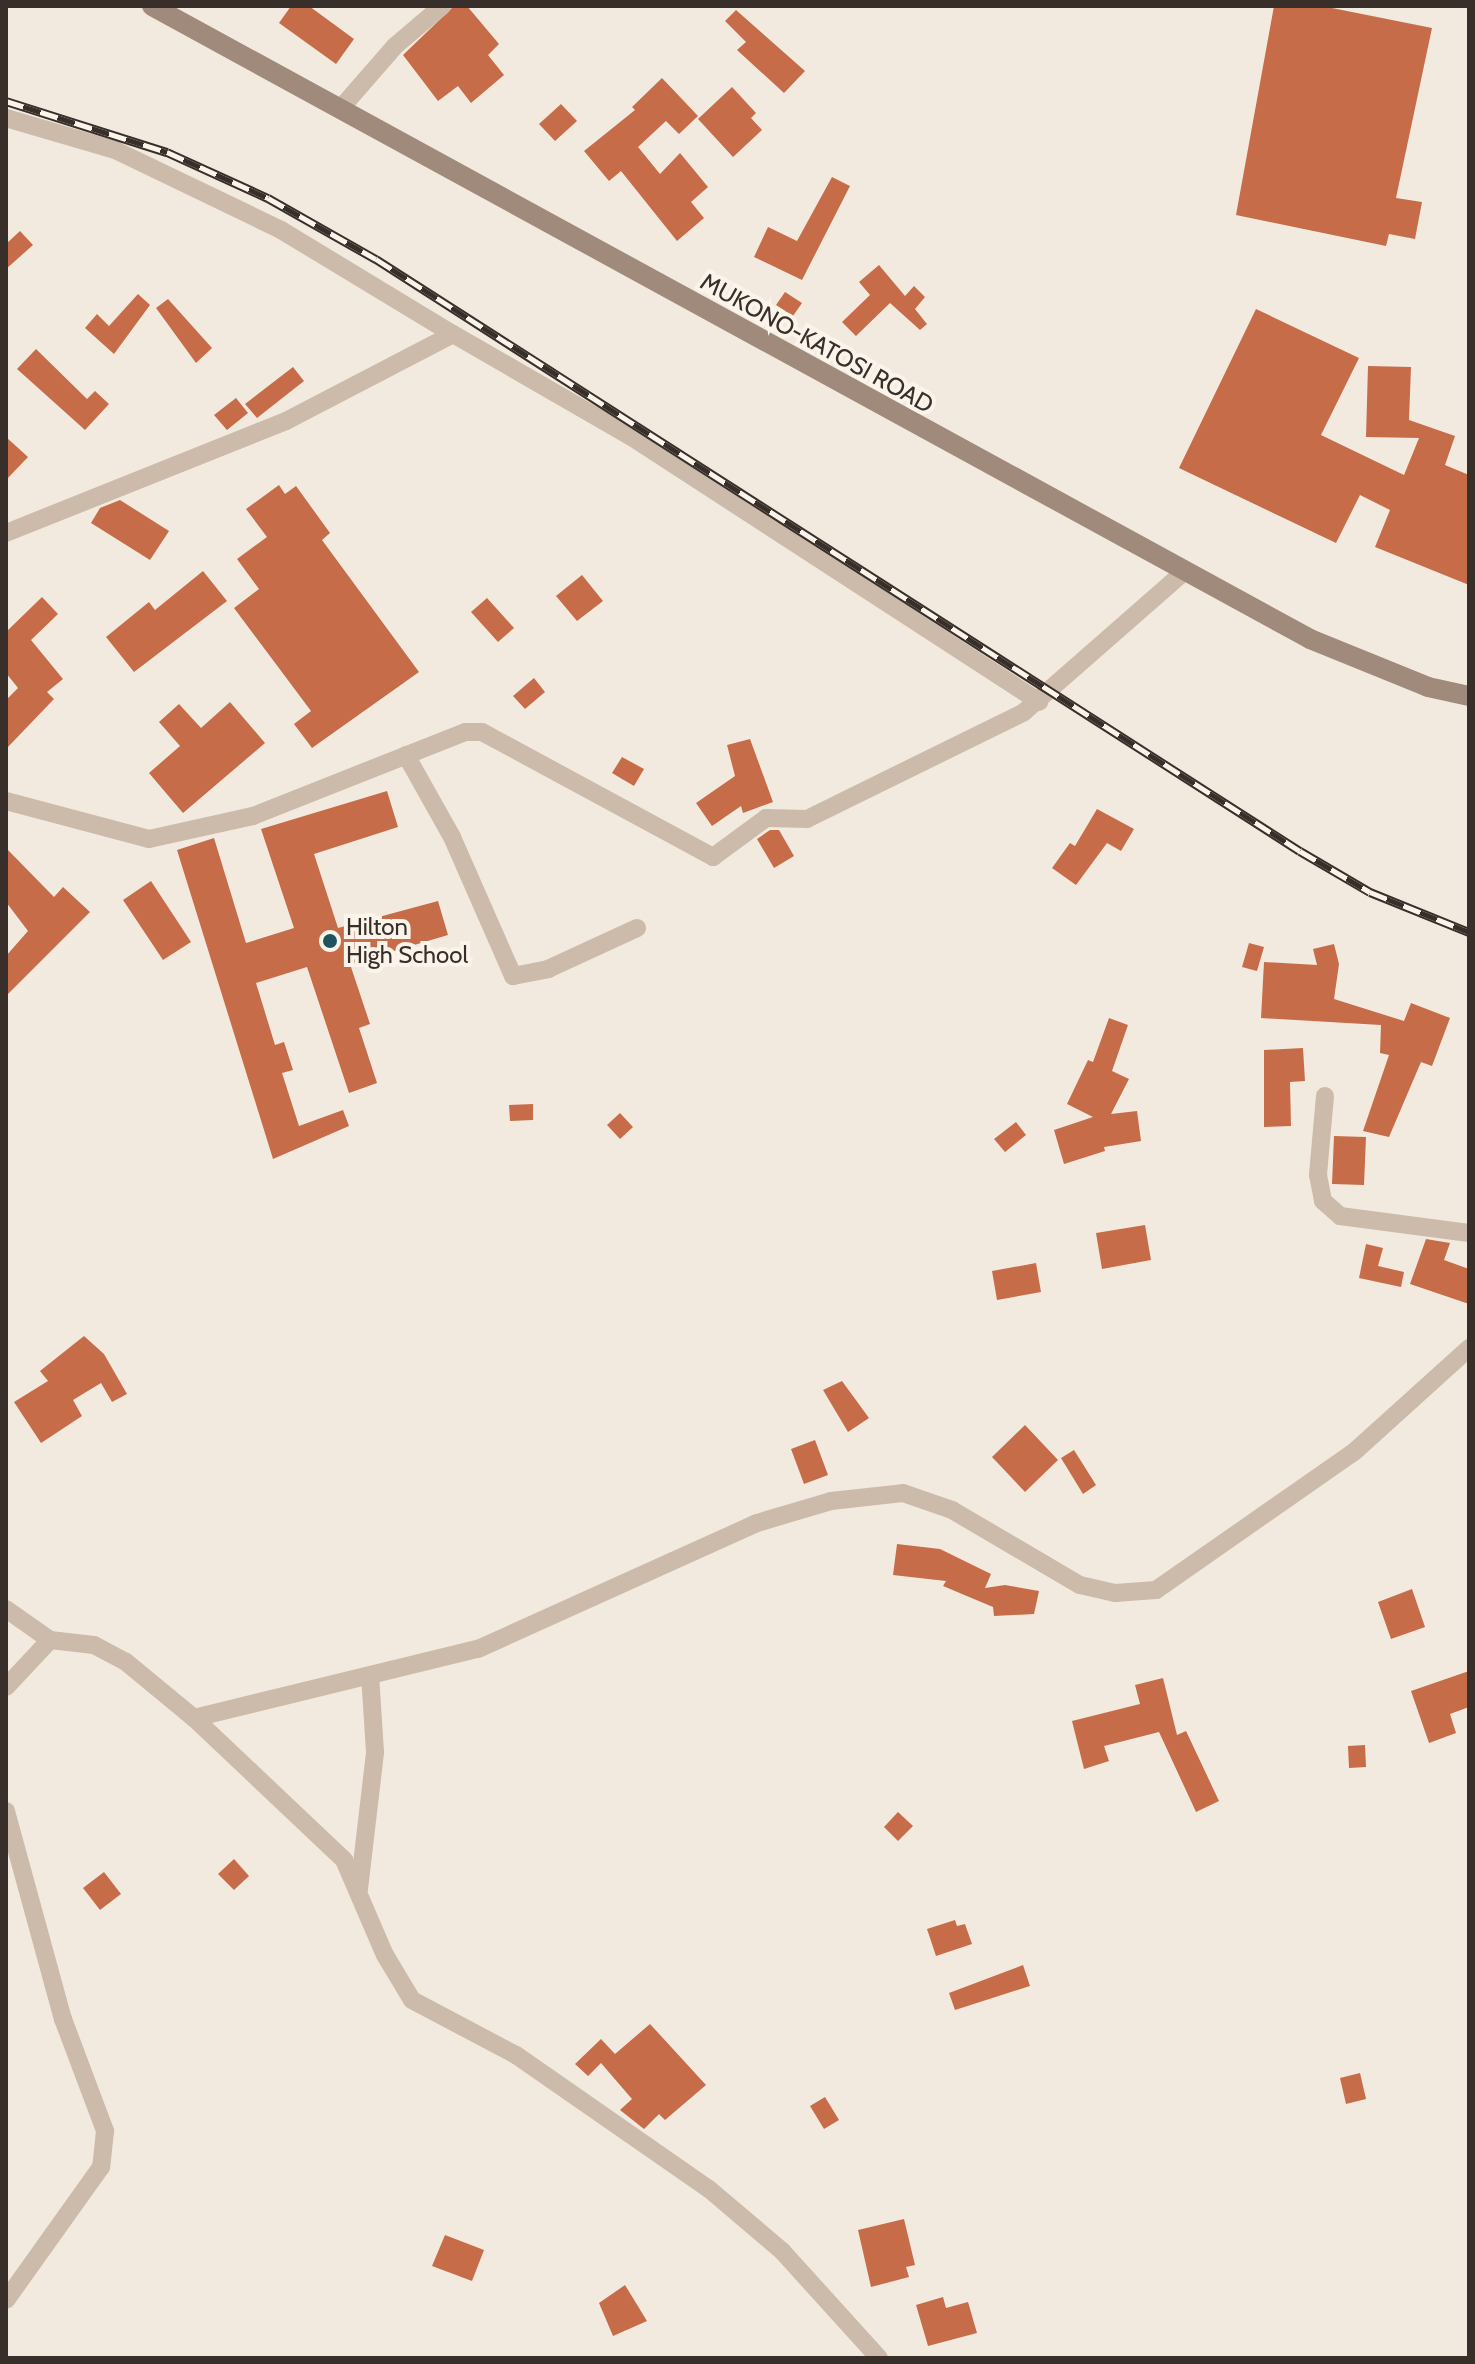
<!DOCTYPE html>
<style>
body{margin:0}
#map{position:relative;width:1475px;height:2364px;overflow:hidden;background:#f3eadf;font-family:Cabin,sans-serif}
div>[style]{position:absolute}
[style*='--x']{left:calc(var(--x)*1px);top:calc(var(--y)*1px);width:calc(var(--w)*1px);rotate:calc(var(--a)*1deg)}
.building>*{inset:0;background:#c76c49}
.street>*{height:18px;margin:-9px;padding:0 9px;transform-origin:9px;border-radius:9px;background:#cba}
.secondary>*{height:20px;margin:-10px;padding:0 10px;transform-origin:10px;border-radius:10px;background:#a08a7b}
.rail>*{height:9px;margin-top:-4.5px;transform-origin:0;background:repeating-linear-gradient(90deg,#faf4eb 0 18px,#392f2a 0 36px);box-sizing:border-box;border-block:2px solid #392f2a}
.dots>*{width:22px;height:22px;translate:-50% -50%;box-sizing:border-box;border:4px solid #faf4eb;border-radius:50%}
span{translate:-50% -50%;white-space:nowrap;text-align:center;line-height:1.15;-webkit-text-stroke:8px #faf4eb;paint-order:stroke}
.street-label{font-size:24px;color:#392f2a}
.poi-label{font-size:24px;color:#392f2a}
.left{translate:0 -50%;text-align:left}
.frame{position:absolute;inset:0;border:8px solid #392f2a;pointer-events:none}
</style>
<div id="map">
<div class="building">
<i style="clip-path:polygon(291px 6px,309px 6px,354px 39px,336px 64px,279px 23px)"></i>
<i style="clip-path:polygon(454px 6px,467px 6px,499px 44px,488px 55px,504px 75px,471px 103px,458px 86px,438px 101px,403px 55px)"></i>
<i style="clip-path:polygon(1274px 6px,1322px 6px,1432px 28px,1396px 198px,1422px 202px,1415px 239px,1389px 234px,1386px 246px,1236px 215px)"></i>
<i style="clip-path:polygon(736px 10px,805px 71px,784px 93px,737px 50px,746px 42px,725px 21px)"></i>
<i style="clip-path:polygon(662px 78px,698px 116px,679px 134px,666px 121px,638px 147px,660px 174px,680px 153px,708px 187px,691px 202px,704px 218px,677px 241px,621px 171px,609px 181px,584px 151px,635px 110px,632px 107px)"></i>
<i style="clip-path:polygon(732px 87px,756px 113px,751px 118px,762px 130px,733px 157px,698px 119px)"></i>
<i style="clip-path:polygon(561px 104px,577px 121px,555px 141px,539px 124px)"></i>
<i style="clip-path:polygon(832px 177px,850px 186px,802px 280px,754px 257px,768px 227px,797px 241px)"></i>
<i style="clip-path:polygon(20px 231px,33px 245px,6px 269px,6px 244px)"></i>
<i style="clip-path:polygon(879px 265px,905px 296px,914px 286px,925px 297px,915px 309px,927px 324px,920px 330px,890px 303px,856px 336px,842px 322px,870px 295px,859px 282px)"></i>
<i style="clip-path:polygon(785px 292px,802px 303px,793px 316px,776px 305px)"></i>
<i style="clip-path:polygon(138px 294px,150px 305px,114px 354px,85px 328px,97px 314px,109px 326px)"></i>
<i style="clip-path:polygon(168px 299px,212px 348px,196px 363px,156px 308px)"></i>
<i style="clip-path:polygon(1256px 309px,1359px 358px,1321px 435px,1404px 475px,1419px 438px,1366px 437px,1368px 366px,1411px 367px,1409px 420px,1455px 436px,1445px 465px,1469px 475px,1469px 585px,1375px 547px,1390px 510px,1360px 495px,1336px 543px,1179px 468px)"></i>
<i style="clip-path:polygon(36px 349px,87px 399px,95px 391px,109px 404px,85px 430px,17px 369px)"></i>
<i style="clip-path:polygon(293px 367px,304px 381px,257px 418px,245px 404px)"></i>
<i style="clip-path:polygon(236px 398px,248px 413px,227px 430px,214px 415px)"></i>
<i style="clip-path:polygon(6px 437px,28px 457px,6px 480px)"></i>
<i style="clip-path:polygon(279px 485px,285px 494px,296px 486px,330px 533px,322px 540px,419px 672px,312px 748px,294px 724px,311px 711px,234px 608px,259px 589px,237px 559px,267px 537px,246px 509px)"></i>
<i style="clip-path:polygon(120px 500px,169px 531px,150px 560px,91px 523px,100px 508px)"></i>
<i style="clip-path:polygon(203px 571px,227px 601px,134px 672px,106px 637px,149px 602px,155px 610px)"></i>
<i style="clip-path:polygon(582px 575px,603px 601px,577px 621px,556px 596px)"></i>
<i style="clip-path:polygon(42px 597px,58px 614px,31px 640px,63px 679px,47px 692px,54px 699px,6px 749px,6px 700px,18px 688px,6px 673px,6px 632px)"></i>
<i style="clip-path:polygon(487px 598px,514px 628px,498px 642px,471px 612px)"></i>
<i style="clip-path:polygon(534px 678px,545px 692px,525px 709px,513px 696px)"></i>
<i style="clip-path:polygon(230px 702px,265px 743px,183px 813px,149px 773px,180px 746px,159px 722px,179px 704px,201px 728px)"></i>
<i style="clip-path:polygon(750px 739px,773px 802px,743px 813px,741px 806px,712px 826px,696px 803px,735px 776px,727px 745px)"></i>
<i style="clip-path:polygon(622px 757px,644px 769px,634px 786px,612px 773px)"></i>
<i style="clip-path:polygon(387px 791px,398px 827px,314px 854px,338px 928px,438px 901px,448px 935px,350px 964px,370px 1024px,359px 1028px,377px 1083px,349px 1093px,307px 967px,256px 983px,275px 1045px,284px 1042px,293px 1070px,282px 1073px,299px 1126px,343px 1110px,349px 1126px,273px 1159px,177px 850px,214px 838px,246px 943px,294px 928px,261px 829px)"></i>
<i style="clip-path:polygon(1097px 809px,1134px 829px,1121px 851px,1107px 843px,1076px 885px,1052px 868px,1070px 843px,1075px 846px)"></i>
<i style="clip-path:polygon(770px 830px,779px 830px,794px 856px,774px 868px,757px 839px)"></i>
<i style="clip-path:polygon(6px 848px,54px 897px,63px 887px,90px 912px,6px 996px,6px 956px,28px 931px,6px 902px)"></i>
<i style="clip-path:polygon(151px 881px,191px 942px,163px 960px,123px 900px)"></i>
<i style="clip-path:polygon(1249px 943px,1264px 947px,1257px 971px,1242px 967px)"></i>
<i style="clip-path:polygon(1334px 944px,1339px 964px,1334px 999px,1404px 1021px,1411px 1003px,1450px 1018px,1432px 1066px,1421px 1062px,1389px 1137px,1363px 1131px,1389px 1055px,1380px 1053px,1381px 1025px,1261px 1018px,1264px 962px,1317px 965px,1313px 949px)"></i>
<i style="clip-path:polygon(1109px 1018px,1128px 1025px,1112px 1071px,1129px 1079px,1111px 1114px,1137px 1111px,1141px 1141px,1104px 1147px,1105px 1151px,1064px 1164px,1054px 1130px,1093px 1117px,1067px 1104px,1088px 1060px,1093px 1062px)"></i>
<i style="clip-path:polygon(1303px 1048px,1305px 1081px,1290px 1082px,1291px 1126px,1264px 1127px,1264px 1050px)"></i>
<i style="clip-path:polygon(533px 1104px,533px 1120px,510px 1121px,509px 1105px)"></i>
<i style="clip-path:polygon(620px 1113px,633px 1127px,620px 1139px,607px 1125px)"></i>
<i style="clip-path:polygon(1016px 1122px,1026px 1135px,1005px 1152px,994px 1139px)"></i>
<i style="clip-path:polygon(1334px 1136px,1366px 1137px,1364px 1185px,1332px 1184px)"></i>
<i style="clip-path:polygon(1145px 1225px,1151px 1260px,1102px 1269px,1096px 1233px)"></i>
<i style="clip-path:polygon(1426px 1239px,1450px 1243px,1444px 1260px,1469px 1269px,1469px 1304px,1410px 1284px)"></i>
<i style="clip-path:polygon(1366px 1244px,1383px 1248px,1378px 1266px,1404px 1272px,1401px 1287px,1359px 1278px)"></i>
<i style="clip-path:polygon(1036px 1263px,1041px 1292px,997px 1300px,992px 1271px)"></i>
<i style="clip-path:polygon(84px 1336px,104px 1354px,127px 1394px,112px 1402px,101px 1383px,73px 1400px,82px 1416px,41px 1443px,14px 1402px,48px 1381px,40px 1371px)"></i>
<i style="clip-path:polygon(842px 1381px,869px 1418px,848px 1432px,823px 1390px)"></i>
<i style="clip-path:polygon(1025px 1425px,1058px 1460px,1025px 1492px,992px 1457px)"></i>
<i style="clip-path:polygon(815px 1440px,828px 1475px,804px 1484px,791px 1449px)"></i>
<i style="clip-path:polygon(1074px 1450px,1096px 1485px,1083px 1494px,1061px 1458px)"></i>
<i style="clip-path:polygon(897px 1544px,940px 1549px,991px 1574px,985px 1588px,1005px 1585px,1039px 1591px,1034px 1614px,994px 1616px,993px 1607px,943px 1586px,946px 1581px,893px 1575px)"></i>
<i style="clip-path:polygon(1412px 1589px,1425px 1627px,1391px 1639px,1378px 1602px)"></i>
<i style="clip-path:polygon(1469px 1671px,1469px 1707px,1450px 1714px,1456px 1733px,1429px 1743px,1411px 1691px)"></i>
<i style="clip-path:polygon(1163px 1678px,1177px 1735px,1186px 1731px,1219px 1801px,1196px 1812px,1159px 1732px,1104px 1746px,1109px 1761px,1084px 1769px,1072px 1721px,1140px 1704px,1135px 1685px)"></i>
<i style="clip-path:polygon(1365px 1745px,1366px 1767px,1349px 1768px,1348px 1746px)"></i>
<i style="clip-path:polygon(898px 1812px,913px 1826px,898px 1841px,884px 1827px)"></i>
<i style="clip-path:polygon(234px 1859px,249px 1876px,234px 1890px,218px 1874px)"></i>
<i style="clip-path:polygon(104px 1872px,121px 1894px,100px 1910px,83px 1888px)"></i>
<i style="clip-path:polygon(955px 1920px,957px 1926px,965px 1924px,972px 1944px,936px 1956px,927px 1929px)"></i>
<i style="clip-path:polygon(1023px 1965px,1030px 1986px,955px 2010px,949px 1993px)"></i>
<i style="clip-path:polygon(650px 2024px,706px 2085px,665px 2120px,659px 2114px,644px 2129px,620px 2110px,632px 2099px,601px 2063px,588px 2076px,575px 2064px,601px 2039px,615px 2054px)"></i>
<i style="clip-path:polygon(1360px 2073px,1366px 2099px,1346px 2104px,1340px 2078px)"></i>
<i style="clip-path:polygon(825px 2097px,839px 2120px,824px 2129px,810px 2106px)"></i>
<i style="clip-path:polygon(904px 2219px,915px 2265px,906px 2267px,909px 2277px,871px 2287px,858px 2230px)"></i>
<i style="clip-path:polygon(445px 2235px,484px 2250px,472px 2281px,432px 2266px)"></i>
<i style="clip-path:polygon(625px 2285px,647px 2321px,613px 2336px,599px 2303px)"></i>
<i style="clip-path:polygon(943px 2297px,946px 2308px,968px 2302px,977px 2333px,928px 2346px,916px 2305px)"></i>
</div>
<div class="street">
<i style="--x:341;--y:108;--w:82;--a:-48.9"></i>
<i style="--x:395;--y:46;--w:62;--a:-40.4"></i>
<i style="--x:6;--y:118;--w:114;--a:16.4"></i>
<i style="--x:115;--y:150;--w:184;--a:25.7"></i>
<i style="--x:281;--y:230;--w:201;--a:31.2"></i>
<i style="--x:6;--y:533;--w:302;--a:-21.8"></i>
<i style="--x:286;--y:421;--w:188;--a:-27.5"></i>
<i style="--x:453;--y:334;--w:204;--a:30"></i>
<i style="--x:630;--y:436;--w:488;--a:33"></i>
<i style="--x:406;--y:755;--w:94;--a:60.7"></i>
<i style="--x:452;--y:837;--w:152;--a:66.3"></i>
<i style="--x:513;--y:976;--w:36;--a:-11"></i>
<i style="--x:548;--y:969;--w:98;--a:-24.7"></i>
<i style="--x:6;--y:801;--w:148;--a:14.9"></i>
<i style="--x:149;--y:839;--w:107;--a:-12.5"></i>
<i style="--x:253;--y:816;--w:228;--a:-21.6"></i>
<i style="--x:465;--y:732;--w:17;--a:0"></i>
<i style="--x:482;--y:732;--w:263;--a:28.4"></i>
<i style="--x:713;--y:857;--w:66;--a:-36.3"></i>
<i style="--x:766;--y:818;--w:41;--a:1.4"></i>
<i style="--x:807;--y:819;--w:242;--a:-26.2"></i>
<i style="--x:1024;--y:712;--w:214;--a:-41.2"></i>
<i style="--x:1325;--y:1096;--w:79;--a:95.1"></i>
<i style="--x:1318;--y:1175;--w:26;--a:79"></i>
<i style="--x:1323;--y:1201;--w:23;--a:41"></i>
<i style="--x:1340;--y:1216;--w:130;--a:7.5"></i>
<i style="--x:6;--y:1609;--w:54;--a:35.2"></i>
<i style="--x:50;--y:1640;--w:44;--a:6.5"></i>
<i style="--x:94;--y:1645;--w:36;--a:28"></i>
<i style="--x:126;--y:1662;--w:88;--a:39.5"></i>
<i style="--x:194;--y:1718;--w:292;--a:-13.7"></i>
<i style="--x:478;--y:1649;--w:306;--a:-24.3"></i>
<i style="--x:757;--y:1523;--w:77;--a:-16.6"></i>
<i style="--x:831;--y:1501;--w:72;--a:-6.3"></i>
<i style="--x:903;--y:1493;--w:52;--a:19.1"></i>
<i style="--x:952;--y:1510;--w:148;--a:30.4"></i>
<i style="--x:1080;--y:1585;--w:36;--a:13"></i>
<i style="--x:1115;--y:1593;--w:41;--a:-4.2"></i>
<i style="--x:1156;--y:1590;--w:241;--a:-34.9"></i>
<i style="--x:1354;--y:1452;--w:155;--a:-42.1"></i>
<i style="--x:6;--y:1687;--w:64;--a:-46.9"></i>
<i style="--x:194;--y:1718;--w:207;--a:43.4"></i>
<i style="--x:344;--y:1860;--w:103;--a:66.7"></i>
<i style="--x:385;--y:1955;--w:52;--a:59"></i>
<i style="--x:412;--y:2000;--w:118;--a:27.9"></i>
<i style="--x:516;--y:2055;--w:235;--a:34.8"></i>
<i style="--x:709;--y:2189;--w:96;--a:40.3"></i>
<i style="--x:782;--y:2251;--w:144;--a:47.8"></i>
<i style="--x:6;--y:1811;--w:216;--a:74.7"></i>
<i style="--x:63;--y:2019;--w:120;--a:69.4"></i>
<i style="--x:105;--y:2131;--w:36;--a:96"></i>
<i style="--x:101;--y:2167;--w:163;--a:125.5"></i>
<i style="--x:359;--y:1889;--w:138;--a:-83.3"></i>
<i style="--x:375;--y:1752;--w:77;--a:-93.7"></i>
</div>
<div class="secondary">
<i style="--x:152;--y:6;--w:1320;--a:28.66"></i>
<i style="--x:1310;--y:639;--w:127;--a:22.1"></i>
<i style="--x:1428;--y:687;--w:42;--a:12.4"></i>
</div>
<div class="rail">
<i style="--x:6;--y:101;--w:169;--a:17.6"></i>
<i style="--x:167;--y:152;--w:111;--a:24.5"></i>
<i style="--x:268;--y:198;--w:124;--a:29.5"></i>
<i style="--x:376;--y:259;--w:1097;--a:32.65"></i>
<i style="--x:1300;--y:851;--w:81;--a:30.4"></i>
<i style="--x:1370;--y:892;--w:107;--a:22"></i>
</div>
<div class="dots">
<i style="left:330px;top:941px;background:#1e555c"></i>
</div>
<div class="street-label">
<span style="left:817px;top:343px;rotate:29deg">MUKONO-KATOSI ROAD</span>
</div>
<div class="poi-label">
<span class="left" style="left:346px;top:941px">Hilton<br>High School</span>
</div>
<div class="frame"></div>
</div>
